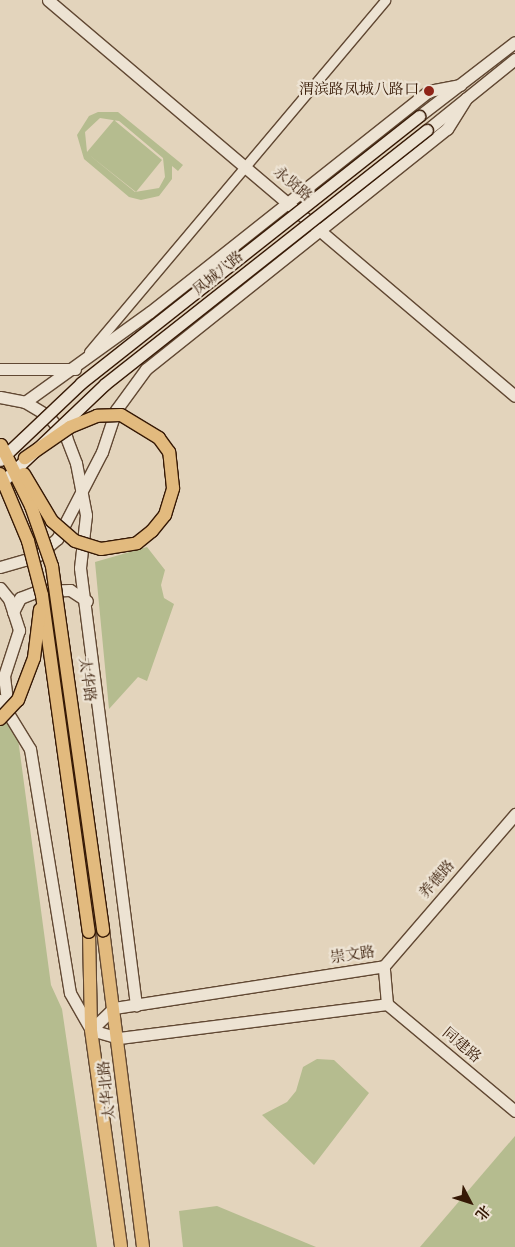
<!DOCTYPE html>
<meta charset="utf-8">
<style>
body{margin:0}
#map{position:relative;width:515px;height:1247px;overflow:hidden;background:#e3d4bc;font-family:"Sorts Mill Goudy","Noto Serif SC",serif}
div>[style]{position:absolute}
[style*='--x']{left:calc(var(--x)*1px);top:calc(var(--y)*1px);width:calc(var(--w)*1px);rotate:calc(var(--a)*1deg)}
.green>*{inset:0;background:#b5bc8f}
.roads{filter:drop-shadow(1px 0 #614833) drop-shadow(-1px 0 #614833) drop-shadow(0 1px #614833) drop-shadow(0 -1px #614833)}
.street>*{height:9px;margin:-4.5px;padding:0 4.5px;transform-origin:4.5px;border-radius:4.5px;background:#ede3d3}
.secondary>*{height:11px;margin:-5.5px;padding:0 5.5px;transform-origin:5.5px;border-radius:5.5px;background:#ede3d3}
.primary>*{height:12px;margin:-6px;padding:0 6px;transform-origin:6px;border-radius:6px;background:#e2ba7e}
.bridges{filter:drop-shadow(1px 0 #361905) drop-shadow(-1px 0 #361905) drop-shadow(0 1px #361905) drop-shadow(0 -1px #361905)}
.secondary-bridge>*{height:11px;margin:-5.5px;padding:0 5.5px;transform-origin:5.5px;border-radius:5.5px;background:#ede3d3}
.primary-bridge>*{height:12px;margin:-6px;padding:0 6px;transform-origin:6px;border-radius:6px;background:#e2ba7e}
.dots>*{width:14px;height:14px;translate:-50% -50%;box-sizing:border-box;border:2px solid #ede3d3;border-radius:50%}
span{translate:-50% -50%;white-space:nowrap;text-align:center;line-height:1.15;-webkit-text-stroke:4.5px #ede3d3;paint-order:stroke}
.poi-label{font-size:15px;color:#361905}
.right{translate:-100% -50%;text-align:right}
.street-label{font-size:15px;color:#361905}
.north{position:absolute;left:445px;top:1177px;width:50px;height:50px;-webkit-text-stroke:4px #ede3d3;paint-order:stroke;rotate:130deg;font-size:14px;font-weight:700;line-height:20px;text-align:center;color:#361905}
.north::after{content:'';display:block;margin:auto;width:18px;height:22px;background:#361905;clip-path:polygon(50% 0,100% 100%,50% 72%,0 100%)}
</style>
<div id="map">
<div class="green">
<i style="clip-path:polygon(evenodd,98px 112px,118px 112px,183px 165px,178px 171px,172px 166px,172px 179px,159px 196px,141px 200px,129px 197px,84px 159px,77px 135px,89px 116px,98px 112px,100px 118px,119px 121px,163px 158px,165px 177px,159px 188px,135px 192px,88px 154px,136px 192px,162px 160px,114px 120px,87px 152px,85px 132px,100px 118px)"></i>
<i style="clip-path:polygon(147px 547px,165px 570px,161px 585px,164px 598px,174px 604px,147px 681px,138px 677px,109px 709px,95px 562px)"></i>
<i style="clip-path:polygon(0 713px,17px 731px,51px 985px,62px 1009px,97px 1247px,0 1247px)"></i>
<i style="clip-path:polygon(317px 1059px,334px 1060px,369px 1093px,314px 1165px,262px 1115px,287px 1102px,296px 1091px,303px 1067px)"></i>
<i style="clip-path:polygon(515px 1136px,515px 1247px,420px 1247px)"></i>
<i style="clip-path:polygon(217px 1206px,316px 1247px,183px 1247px,179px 1211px)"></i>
</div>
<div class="roads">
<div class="street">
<i style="--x:89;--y:352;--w:460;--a:-49.9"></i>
</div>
<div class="secondary">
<i style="--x:48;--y:0;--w:612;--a:40.3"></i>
<i style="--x:419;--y:116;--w:121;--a:-37.6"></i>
<i style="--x:427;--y:130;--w:113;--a:-38.9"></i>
<i style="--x:0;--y:369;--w:75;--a:0"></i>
<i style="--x:0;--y:397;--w:25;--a:11"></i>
<i style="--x:25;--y:402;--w:27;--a:31"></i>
<i style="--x:48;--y:416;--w:28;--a:49"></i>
<i style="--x:66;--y:437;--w:28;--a:69"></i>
<i style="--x:76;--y:463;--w:53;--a:79.1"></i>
<i style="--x:86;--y:515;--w:53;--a:96.5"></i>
<i style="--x:80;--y:568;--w:441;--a:82.7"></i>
<i style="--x:25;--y:402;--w:154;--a:-35.8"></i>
<i style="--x:150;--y:312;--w:356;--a:-38.4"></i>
<i style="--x:429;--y:91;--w:32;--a:-11"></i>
<i style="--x:0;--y:567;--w:37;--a:-16"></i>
<i style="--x:36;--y:557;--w:28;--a:-41"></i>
<i style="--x:57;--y:539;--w:98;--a:-62.7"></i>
<i style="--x:102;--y:452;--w:44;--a:-71.6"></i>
<i style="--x:116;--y:410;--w:51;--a:-53.8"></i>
<i style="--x:146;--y:369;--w:385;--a:-38.6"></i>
<i style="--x:447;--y:129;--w:36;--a:-58"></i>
<i style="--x:0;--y:588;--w:14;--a:51"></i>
<i style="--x:9;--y:599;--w:33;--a:72"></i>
<i style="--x:19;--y:630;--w:48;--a:108.1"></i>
<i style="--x:4;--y:676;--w:32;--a:83"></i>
<i style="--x:13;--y:612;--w:16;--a:-63"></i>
<i style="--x:20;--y:598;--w:19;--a:-21"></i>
<i style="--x:38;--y:591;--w:32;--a:-2"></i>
<i style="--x:70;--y:590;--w:20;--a:33"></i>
<i style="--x:0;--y:700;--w:57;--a:58.5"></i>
<i style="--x:30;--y:749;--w:247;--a:80.7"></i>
<i style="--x:70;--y:993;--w:43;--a:60.4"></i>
<i style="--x:384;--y:966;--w:201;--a:-49.2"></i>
<i style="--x:387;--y:1004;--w:167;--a:39.9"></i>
<i style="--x:91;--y:1030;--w:29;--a:16"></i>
<i style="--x:119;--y:1038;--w:270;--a:-7.2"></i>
<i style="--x:387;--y:1004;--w:38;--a:-95"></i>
<i style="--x:91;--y:1030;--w:32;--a:-44"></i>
<i style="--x:114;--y:1008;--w:273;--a:-8.8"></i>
</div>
<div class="primary">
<i style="--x:103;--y:930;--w:320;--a:82.8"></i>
<i style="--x:89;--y:932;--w:98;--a:88.8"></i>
<i style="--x:91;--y:1030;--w:219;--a:82.1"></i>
</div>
</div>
<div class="bridges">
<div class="secondary-bridge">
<i style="--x:0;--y:460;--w:112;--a:-43.5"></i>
<i style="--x:81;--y:383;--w:431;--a:-38.3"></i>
<i style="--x:0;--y:484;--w:145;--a:-43.6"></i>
<i style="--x:105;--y:384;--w:410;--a:-38.3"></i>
</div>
<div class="primary-bridge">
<i style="--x:1;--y:445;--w:68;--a:63.8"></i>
<i style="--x:31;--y:506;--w:64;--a:70.7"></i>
<i style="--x:52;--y:566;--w:368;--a:82"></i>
<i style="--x:0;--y:474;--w:73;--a:67.3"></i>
<i style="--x:28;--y:541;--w:56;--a:75.5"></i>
<i style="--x:42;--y:595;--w:340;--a:82.1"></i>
<i style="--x:24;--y:474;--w:55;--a:59.2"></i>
<i style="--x:52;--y:521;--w:30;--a:41"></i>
<i style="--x:75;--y:541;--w:27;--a:17"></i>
<i style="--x:101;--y:549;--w:36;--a:-9"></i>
<i style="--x:137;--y:543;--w:19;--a:-39"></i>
<i style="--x:152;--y:531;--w:21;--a:-51"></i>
<i style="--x:165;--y:515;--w:28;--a:-73"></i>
<i style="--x:173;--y:488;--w:36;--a:-96"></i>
<i style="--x:169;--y:452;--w:17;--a:-126"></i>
<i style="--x:159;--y:438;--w:44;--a:-148.8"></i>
<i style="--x:121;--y:415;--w:24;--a:178"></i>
<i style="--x:97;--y:416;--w:29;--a:158"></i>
<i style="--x:70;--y:427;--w:55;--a:145.4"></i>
<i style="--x:0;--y:719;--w:26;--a:-47"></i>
<i style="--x:18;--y:700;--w:45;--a:-69.1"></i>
<i style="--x:34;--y:658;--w:49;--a:-83"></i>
</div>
</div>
<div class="dots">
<i style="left:429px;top:91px;background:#8f2418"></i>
</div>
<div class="poi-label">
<span class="right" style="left:419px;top:91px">渭滨路凤城八路口</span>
</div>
<div class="street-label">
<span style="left:292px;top:185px;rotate:40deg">永贤路</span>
<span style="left:219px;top:274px;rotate:-39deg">凤城八路</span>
<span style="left:86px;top:680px;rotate:82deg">太华路</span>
<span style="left:438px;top:880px;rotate:-49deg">养德路</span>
<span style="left:353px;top:956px;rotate:-8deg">崇文路</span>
<span style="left:461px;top:1046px;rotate:40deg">同建路</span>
<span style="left:108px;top:1090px;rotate:-96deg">太华北路</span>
</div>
<div class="north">北</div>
</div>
